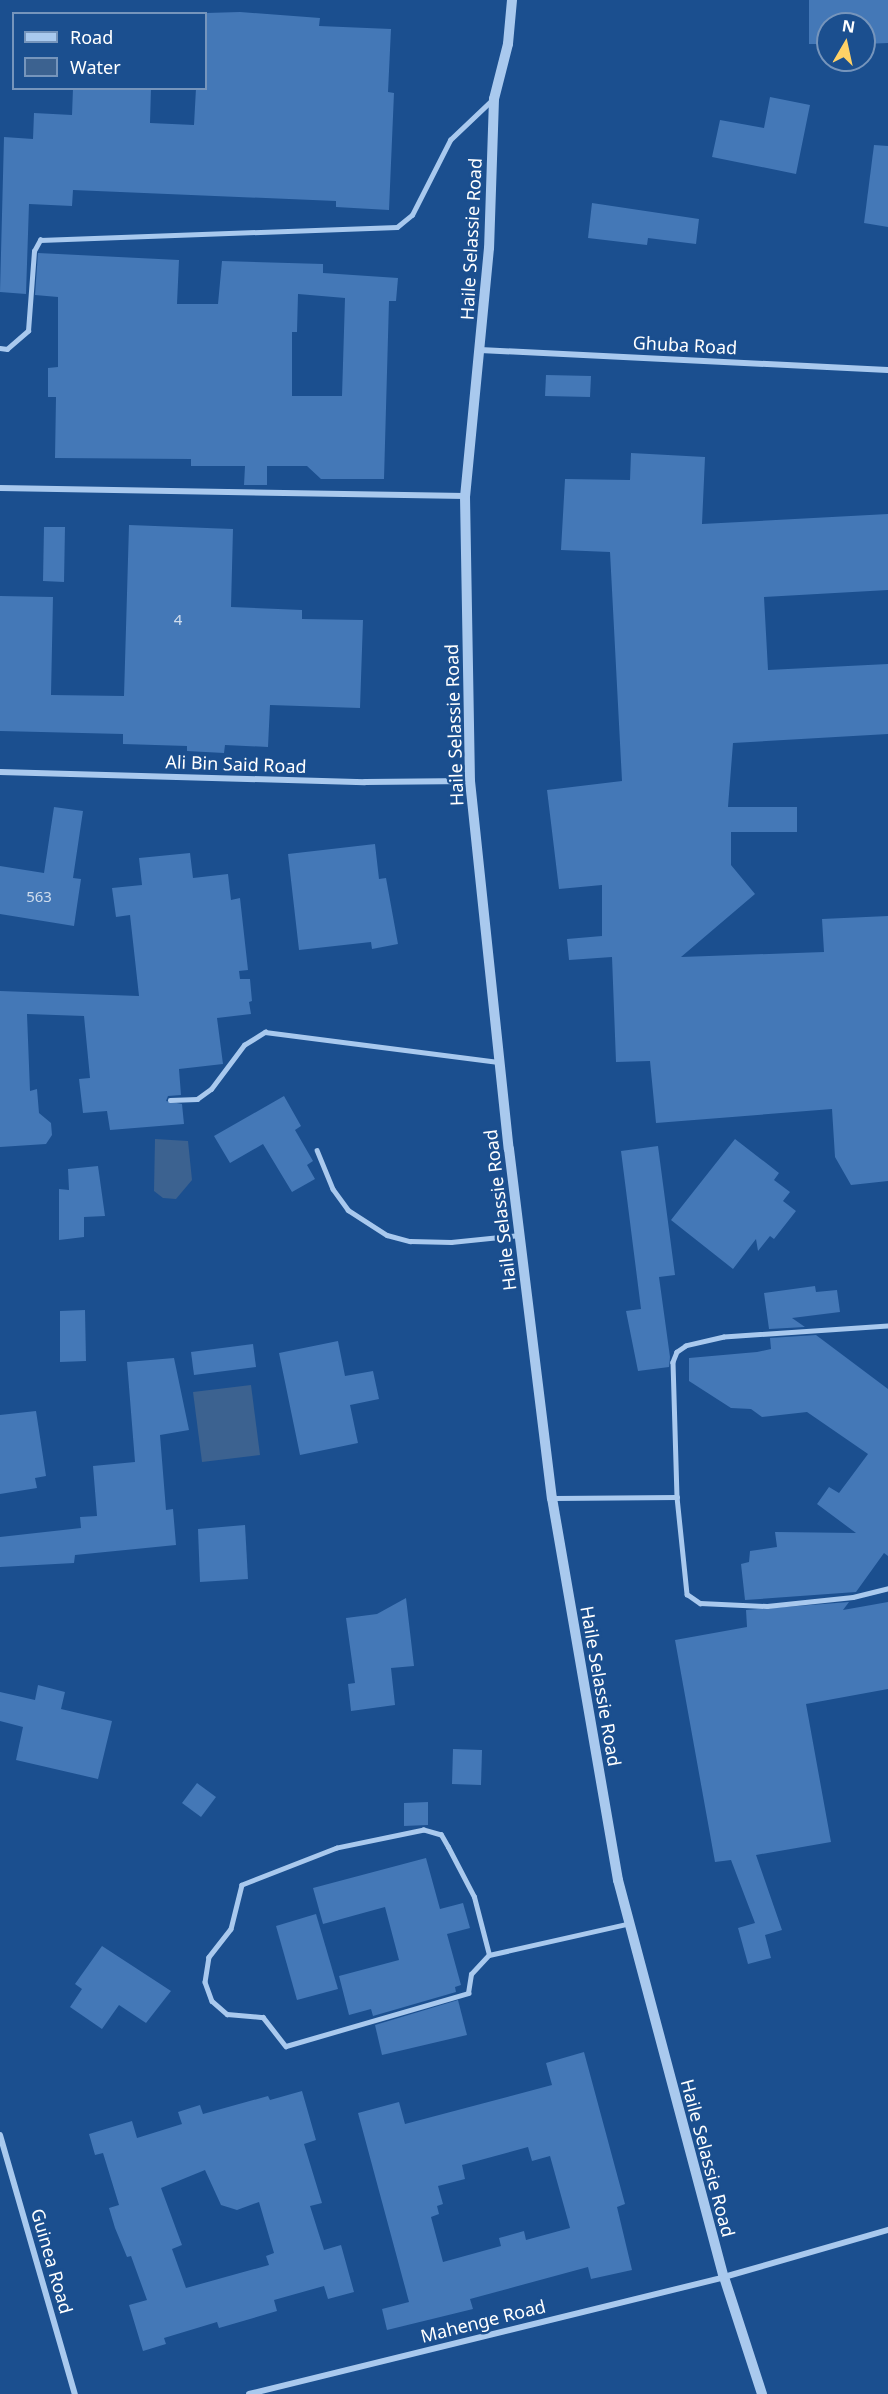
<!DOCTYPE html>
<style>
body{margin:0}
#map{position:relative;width:888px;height:2394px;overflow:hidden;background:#1b4f8f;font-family:"Noto Sans",sans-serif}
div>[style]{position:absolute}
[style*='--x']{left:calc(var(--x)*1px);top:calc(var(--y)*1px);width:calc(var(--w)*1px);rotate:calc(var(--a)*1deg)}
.water>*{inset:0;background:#3c6290}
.building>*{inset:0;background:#4478b7}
.service>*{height:4.5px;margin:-2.25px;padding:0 2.25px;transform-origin:2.25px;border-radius:2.25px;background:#a9c9ee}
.minor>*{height:6px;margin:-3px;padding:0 3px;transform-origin:3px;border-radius:3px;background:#a9c9ee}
.tertiary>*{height:10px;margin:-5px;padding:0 5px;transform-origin:5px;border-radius:5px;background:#a9c9ee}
span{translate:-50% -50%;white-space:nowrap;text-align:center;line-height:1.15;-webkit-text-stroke:5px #1b4f8f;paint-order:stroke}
.number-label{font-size:15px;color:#d0dded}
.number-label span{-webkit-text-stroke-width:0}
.street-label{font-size:18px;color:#fff}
.legend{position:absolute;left:12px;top:12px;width:195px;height:78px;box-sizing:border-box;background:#1b4f8f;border:2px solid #7695bc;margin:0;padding:8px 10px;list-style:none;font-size:18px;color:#fff}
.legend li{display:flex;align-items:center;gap:12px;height:30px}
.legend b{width:30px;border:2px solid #7695bc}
.north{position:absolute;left:816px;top:12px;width:60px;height:60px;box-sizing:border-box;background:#1b4f8f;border:2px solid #7695bc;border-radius:50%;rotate:9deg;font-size:16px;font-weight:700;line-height:24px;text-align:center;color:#fff}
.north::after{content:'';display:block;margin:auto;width:21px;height:27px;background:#ffd166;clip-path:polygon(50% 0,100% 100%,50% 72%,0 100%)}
</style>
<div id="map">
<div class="water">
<i style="clip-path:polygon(155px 1139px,188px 1141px,192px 1180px,176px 1199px,163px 1198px,154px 1191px)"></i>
<i style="clip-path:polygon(251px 1385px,260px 1455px,202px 1462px,193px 1392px)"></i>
</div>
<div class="building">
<i style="clip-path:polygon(809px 0,888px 0,888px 43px,864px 44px,864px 24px,828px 24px,828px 44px,809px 44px)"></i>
<i style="clip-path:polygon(240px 12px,320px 18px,319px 26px,391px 29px,388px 92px,394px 93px,389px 210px,336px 207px,336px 201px,73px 190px,72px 206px,29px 204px,26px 294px,0 292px,4px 137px,33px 139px,34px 113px,72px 115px,73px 88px,151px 88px,150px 123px,194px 125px,196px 88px,206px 88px,206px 13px)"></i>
<i style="clip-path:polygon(770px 97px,810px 105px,796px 174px,712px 157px,720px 120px,764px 128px)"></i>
<i style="clip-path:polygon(874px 145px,888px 146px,888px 227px,864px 223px)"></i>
<i style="clip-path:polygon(592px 203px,699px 219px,696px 244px,648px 238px,647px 245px,588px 238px)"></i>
<i style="clip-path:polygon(evenodd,38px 253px,179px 260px,177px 304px,218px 304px,222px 261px,323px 264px,323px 273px,398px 278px,396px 301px,389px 301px,384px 479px,321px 479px,307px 466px,267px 466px,267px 485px,244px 485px,245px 466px,191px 466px,191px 459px,55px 458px,56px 397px,48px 397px,48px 368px,58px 367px,58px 297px,35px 295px,38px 253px,298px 294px,345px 298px,342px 396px,292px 396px,292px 332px,297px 332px,298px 294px)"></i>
<i style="clip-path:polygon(546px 375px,591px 376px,590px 397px,545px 396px)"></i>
<i style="clip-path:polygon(631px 453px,705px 457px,702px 524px,888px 514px,888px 590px,764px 597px,768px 670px,888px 664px,888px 734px,733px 743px,728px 807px,797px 807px,797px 832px,731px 832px,731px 865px,755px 894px,681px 957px,824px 952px,822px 919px,888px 916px,888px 1181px,851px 1185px,835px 1157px,832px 1109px,656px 1123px,650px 1061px,616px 1062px,612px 957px,569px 960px,567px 939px,602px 936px,602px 885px,559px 889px,547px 790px,622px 781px,610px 552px,561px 550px,565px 479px,630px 480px)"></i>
<i style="clip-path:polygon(129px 525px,233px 529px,231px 607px,302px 610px,302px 619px,363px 620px,360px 708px,270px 705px,268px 747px,225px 745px,224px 753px,187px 751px,187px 746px,123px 744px,123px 734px,0 731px,0 596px,53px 597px,51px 695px,124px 696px)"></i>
<i style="clip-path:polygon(44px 527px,65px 527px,64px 582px,43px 581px)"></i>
<i style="clip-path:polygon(54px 807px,83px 811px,73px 878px,81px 879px,74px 926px,0 914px,0 866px,44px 873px)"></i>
<i style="clip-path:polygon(375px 844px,379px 879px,386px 878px,398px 944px,372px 949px,371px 942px,299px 950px,288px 854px)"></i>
<i style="clip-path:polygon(190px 853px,193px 878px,228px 874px,231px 900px,240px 898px,248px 970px,239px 971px,240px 979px,250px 979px,252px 1001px,249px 1002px,251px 1014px,217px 1018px,223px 1064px,179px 1069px,181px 1095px,168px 1096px,166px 1101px,182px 1104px,184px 1124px,110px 1130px,107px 1111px,83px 1113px,79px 1079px,90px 1078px,84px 1016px,27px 1014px,30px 1091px,37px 1089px,39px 1113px,51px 1123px,52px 1135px,46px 1144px,0 1147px,0 991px,139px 996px,130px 915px,116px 917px,112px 888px,142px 885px,139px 858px)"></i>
<i style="clip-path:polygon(284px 1096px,301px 1126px,295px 1130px,313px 1161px,307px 1165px,315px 1179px,292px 1192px,263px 1144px,230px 1163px,214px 1136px)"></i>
<i style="clip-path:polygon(735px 1139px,779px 1173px,774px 1180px,790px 1192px,783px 1201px,796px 1211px,774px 1239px,770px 1236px,758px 1251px,756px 1239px,733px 1269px,671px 1220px)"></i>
<i style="clip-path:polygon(658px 1146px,675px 1275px,659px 1277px,670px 1357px,669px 1367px,638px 1371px,626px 1311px,641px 1309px,621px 1151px)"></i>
<i style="clip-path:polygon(98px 1166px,105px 1216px,84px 1217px,84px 1237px,59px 1240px,59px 1189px,69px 1190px,68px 1169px)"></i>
<i style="clip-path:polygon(815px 1286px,816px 1292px,837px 1290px,840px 1312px,792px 1318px,805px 1327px,769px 1329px,764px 1293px)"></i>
<i style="clip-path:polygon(85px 1310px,86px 1361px,60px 1362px,60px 1311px)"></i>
<i style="clip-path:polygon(816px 1335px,888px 1389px,888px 1556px,884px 1553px,856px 1592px,745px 1600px,741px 1564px,749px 1562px,750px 1551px,777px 1547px,775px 1532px,856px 1533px,817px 1504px,829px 1487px,839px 1493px,868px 1454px,807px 1412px,762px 1417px,751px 1409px,731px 1408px,689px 1381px,689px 1358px,757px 1352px,771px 1349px,770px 1338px)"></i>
<i style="clip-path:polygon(338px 1341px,345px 1376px,373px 1371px,379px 1399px,350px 1405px,358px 1443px,300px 1455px,279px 1353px)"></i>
<i style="clip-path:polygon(253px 1344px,256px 1367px,194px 1375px,191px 1352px)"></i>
<i style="clip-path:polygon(174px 1358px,189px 1430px,160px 1435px,166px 1510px,173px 1509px,176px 1545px,75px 1555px,74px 1563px,0 1567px,0 1537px,81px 1528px,80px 1517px,97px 1516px,93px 1466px,135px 1462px,127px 1362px)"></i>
<i style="clip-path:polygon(36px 1411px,46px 1476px,35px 1478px,37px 1488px,0 1494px,0 1415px)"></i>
<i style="clip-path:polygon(245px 1525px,248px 1579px,200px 1582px,198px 1529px)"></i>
<i style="clip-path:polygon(406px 1598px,414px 1666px,391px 1668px,395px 1705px,351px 1711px,348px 1684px,355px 1683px,346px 1618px,377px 1614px)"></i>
<i style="clip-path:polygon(849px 1602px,843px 1610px,888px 1602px,888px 1689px,806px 1704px,831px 1842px,756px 1855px,782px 1930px,765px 1935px,771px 1958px,748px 1964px,738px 1928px,755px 1923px,731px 1860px,715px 1862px,675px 1640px,747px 1627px,746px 1610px)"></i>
<i style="clip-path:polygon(38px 1685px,65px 1692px,61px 1709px,112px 1721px,98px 1779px,16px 1760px,23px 1727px,0 1721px,0 1692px,35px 1700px)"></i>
<i style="clip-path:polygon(453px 1749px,482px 1750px,481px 1785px,452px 1784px)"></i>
<i style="clip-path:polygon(197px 1783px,216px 1797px,201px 1817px,182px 1803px)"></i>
<i style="clip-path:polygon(428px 1802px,428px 1825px,404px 1826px,404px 1803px)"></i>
<i style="clip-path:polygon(426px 1858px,440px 1909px,463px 1903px,470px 1928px,447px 1934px,461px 1985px,455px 1987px,456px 1992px,373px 2016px,371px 2009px,349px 2015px,339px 1976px,399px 1960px,385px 1907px,323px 1924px,313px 1888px)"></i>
<i style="clip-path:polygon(316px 1914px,338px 1989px,297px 2000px,276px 1926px)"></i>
<i style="clip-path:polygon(102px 1946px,171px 1991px,146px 2023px,119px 2005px,102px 2029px,70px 2007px,82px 1989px,75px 1984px)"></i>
<i style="clip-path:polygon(458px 2000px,467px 2035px,382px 2055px,375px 2025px)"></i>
<i style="clip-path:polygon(evenodd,584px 2052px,625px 2204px,617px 2207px,632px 2270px,591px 2279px,588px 2267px,470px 2299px,473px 2309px,387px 2330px,382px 2309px,409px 2302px,358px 2113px,399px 2102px,405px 2124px,552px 2085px,546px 2063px,584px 2052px,528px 2147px,532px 2161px,550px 2156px,570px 2228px,526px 2240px,524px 2231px,499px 2238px,501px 2246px,443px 2262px,431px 2217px,439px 2214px,437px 2206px,443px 2204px,438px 2186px,465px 2179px,462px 2165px,528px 2147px)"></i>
<i style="clip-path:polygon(evenodd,302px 2091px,316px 2140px,304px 2144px,322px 2203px,310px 2206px,324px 2250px,341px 2245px,354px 2292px,328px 2299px,324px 2286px,274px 2300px,277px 2311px,219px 2328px,217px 2322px,164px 2338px,166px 2344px,143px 2351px,129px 2305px,147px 2300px,131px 2256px,127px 2257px,115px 2228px,109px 2208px,119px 2205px,103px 2153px,95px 2155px,89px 2134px,132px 2121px,137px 2138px,182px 2124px,178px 2112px,200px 2105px,203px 2114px,268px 2096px,270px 2100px,302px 2091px,205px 2170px,221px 2205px,237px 2210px,259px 2202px,274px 2253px,266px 2256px,269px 2265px,186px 2288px,172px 2249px,182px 2245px,161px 2188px,205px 2170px)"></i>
</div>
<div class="service">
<i style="--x:0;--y:348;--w:7;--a:8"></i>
<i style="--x:7;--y:349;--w:28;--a:-41"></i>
<i style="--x:28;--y:331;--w:80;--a:-85.7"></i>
<i style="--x:34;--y:251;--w:13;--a:-61"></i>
<i style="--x:40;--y:240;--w:357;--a:-2.1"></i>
<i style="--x:397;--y:227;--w:19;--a:-39"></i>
<i style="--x:412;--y:215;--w:84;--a:-63.1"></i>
<i style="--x:450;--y:140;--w:58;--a:-43.6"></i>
<i style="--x:170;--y:1100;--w:27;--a:-2"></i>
<i style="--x:197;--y:1099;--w:17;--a:-36"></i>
<i style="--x:211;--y:1089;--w:55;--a:-53.1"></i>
<i style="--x:244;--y:1045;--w:25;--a:-32"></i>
<i style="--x:265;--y:1032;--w:237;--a:7.3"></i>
<i style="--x:317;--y:1150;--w:42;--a:67.7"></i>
<i style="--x:333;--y:1189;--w:26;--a:54"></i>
<i style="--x:348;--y:1210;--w:46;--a:32.7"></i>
<i style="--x:387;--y:1235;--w:24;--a:15"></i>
<i style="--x:410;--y:1241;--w:41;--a:1.4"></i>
<i style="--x:451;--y:1242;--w:69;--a:-5.8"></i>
<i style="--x:888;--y:1326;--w:164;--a:176.2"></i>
<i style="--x:724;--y:1337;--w:39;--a:167"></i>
<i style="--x:686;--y:1346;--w:11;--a:146"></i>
<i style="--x:677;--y:1352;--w:11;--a:112"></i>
<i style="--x:673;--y:1362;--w:135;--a:88.3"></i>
<i style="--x:677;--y:1497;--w:98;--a:84.1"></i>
<i style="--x:687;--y:1594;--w:16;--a:35"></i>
<i style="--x:700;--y:1603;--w:67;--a:2.6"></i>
<i style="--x:767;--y:1606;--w:86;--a:-6"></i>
<i style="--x:853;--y:1597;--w:36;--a:-14"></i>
<i style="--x:554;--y:1498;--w:123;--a:-0.5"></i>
<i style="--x:489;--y:1955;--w:60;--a:-104.5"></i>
<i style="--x:474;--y:1897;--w:56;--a:-117.5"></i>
<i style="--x:448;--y:1847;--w:14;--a:-120"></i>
<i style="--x:441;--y:1835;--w:18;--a:-164"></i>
<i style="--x:424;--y:1830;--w:89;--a:168.3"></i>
<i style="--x:337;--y:1848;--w:102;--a:158.7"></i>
<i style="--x:242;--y:1885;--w:45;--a:104"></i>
<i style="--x:231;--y:1929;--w:36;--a:128"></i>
<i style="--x:209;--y:1957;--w:25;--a:99"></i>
<i style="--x:205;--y:1982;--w:20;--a:70"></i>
<i style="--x:212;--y:2001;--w:20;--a:41"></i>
<i style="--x:227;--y:2014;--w:36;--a:5"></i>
<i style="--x:263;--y:2017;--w:37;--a:52"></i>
<i style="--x:286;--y:2046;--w:190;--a:-16.2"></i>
<i style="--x:468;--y:1993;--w:19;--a:-81"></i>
<i style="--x:471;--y:1974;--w:26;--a:-47"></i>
<i style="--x:489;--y:1955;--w:141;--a:-12.7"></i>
</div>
<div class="minor">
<i style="--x:480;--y:350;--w:408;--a:2.8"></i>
<i style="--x:0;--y:488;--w:465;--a:1"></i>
<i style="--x:0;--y:772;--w:365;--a:1.6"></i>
<i style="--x:365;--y:782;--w:105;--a:-0.5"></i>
<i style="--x:0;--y:2135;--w:270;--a:73.9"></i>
<i style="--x:249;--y:2394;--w:489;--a:-13.8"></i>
<i style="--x:724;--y:2277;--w:171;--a:-16"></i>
</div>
<div class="tertiary">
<i style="--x:512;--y:0;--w:44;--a:95.2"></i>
<i style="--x:508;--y:44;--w:57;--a:104.3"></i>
<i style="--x:494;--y:99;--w:149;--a:91.9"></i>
<i style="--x:489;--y:248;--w:249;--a:95.5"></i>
<i style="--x:465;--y:496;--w:285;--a:89"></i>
<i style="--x:470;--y:781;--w:370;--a:84"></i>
<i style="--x:509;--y:1149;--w:352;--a:83"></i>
<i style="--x:552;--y:1498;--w:388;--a:80.2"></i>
<i style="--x:618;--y:1880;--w:411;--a:75.1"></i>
<i style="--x:724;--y:2277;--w:123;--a:72"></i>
</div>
<div class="number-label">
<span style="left:178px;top:620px">4</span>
<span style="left:39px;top:897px">563</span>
</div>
<div class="street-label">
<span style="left:471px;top:239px;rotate:-87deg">Haile Selassie Road</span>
<span style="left:685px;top:345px;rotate:3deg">Ghuba Road</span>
<span style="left:454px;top:725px;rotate:-92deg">Haile Selassie Road</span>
<span style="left:236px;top:764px;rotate:2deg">Ali Bin Said Road</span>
<span style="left:500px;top:1210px;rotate:-97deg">Haile Selassie Road</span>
<span style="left:601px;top:1686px;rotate:80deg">Haile Selassie Road</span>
<span style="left:708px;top:2158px;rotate:75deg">Haile Selassie Road</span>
<span style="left:52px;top:2261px;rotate:74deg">Guinea Road</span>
<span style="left:483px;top:2321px;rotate:-14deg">Mahenge Road</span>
</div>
<ul class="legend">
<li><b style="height:8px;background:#a9c9ee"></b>Road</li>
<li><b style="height:16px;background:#3c6290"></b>Water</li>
</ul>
<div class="north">N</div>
</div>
